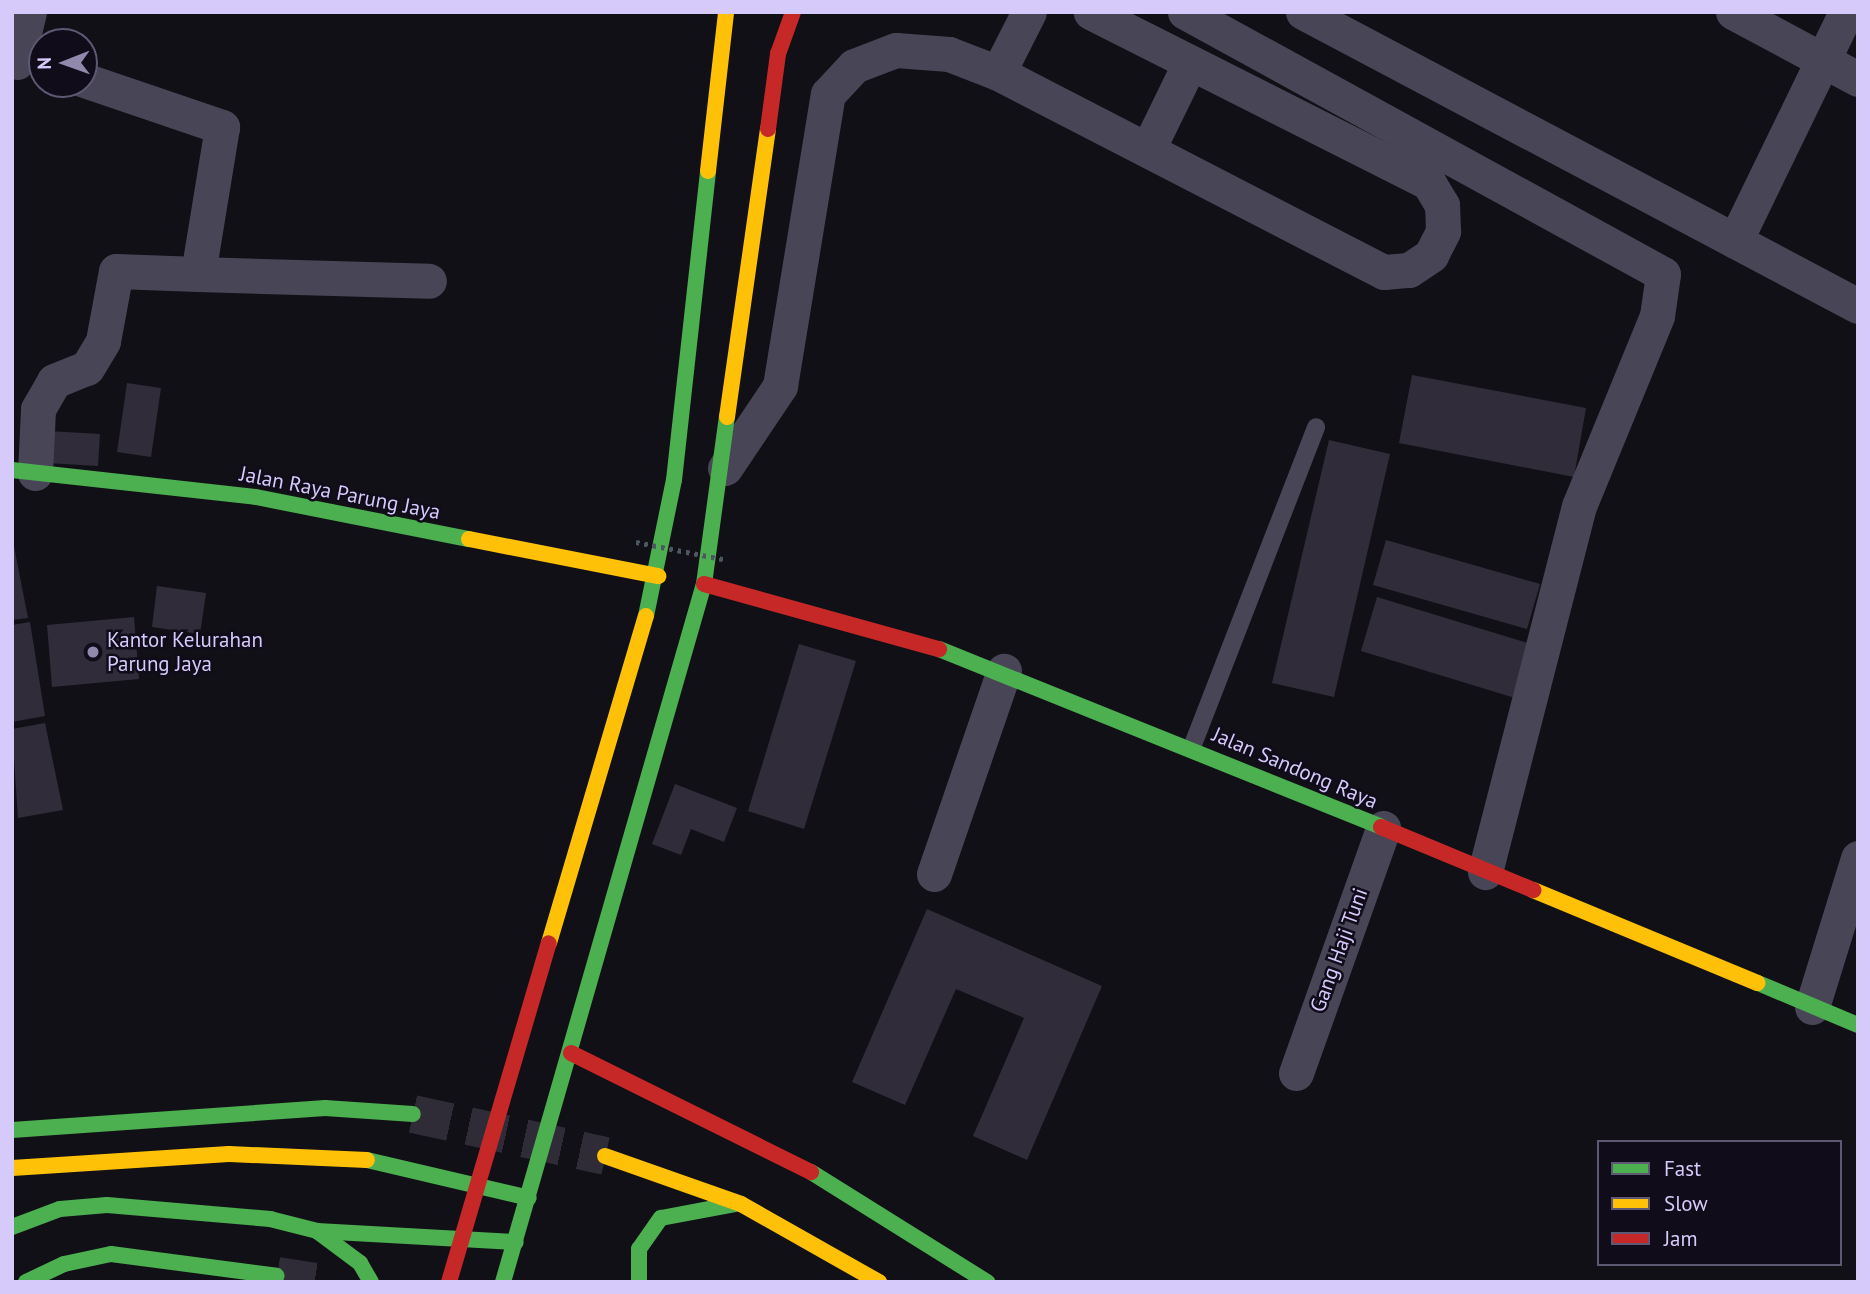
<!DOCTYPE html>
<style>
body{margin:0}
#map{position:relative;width:1870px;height:1294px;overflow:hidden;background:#111016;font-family:"PT Sans",sans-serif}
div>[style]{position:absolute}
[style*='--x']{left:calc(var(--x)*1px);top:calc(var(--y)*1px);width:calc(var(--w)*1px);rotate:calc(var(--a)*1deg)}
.building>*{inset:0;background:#302c3a}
.highway-tunnel>*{height:38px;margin-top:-19px;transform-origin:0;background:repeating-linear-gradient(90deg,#2f2c38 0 38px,transparent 0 57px)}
.lane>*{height:18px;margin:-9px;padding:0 9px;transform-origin:9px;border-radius:9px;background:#484557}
.street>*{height:35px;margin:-17.5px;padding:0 17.5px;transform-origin:17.5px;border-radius:17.5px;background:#484557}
.fast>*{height:16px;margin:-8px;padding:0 8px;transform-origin:8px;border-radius:8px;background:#4caf50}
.slow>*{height:16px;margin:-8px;padding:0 8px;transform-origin:8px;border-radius:8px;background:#ffc107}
.jam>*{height:16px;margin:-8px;padding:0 8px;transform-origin:8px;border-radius:8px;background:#c62828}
.path-bridge>*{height:4.5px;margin-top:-2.25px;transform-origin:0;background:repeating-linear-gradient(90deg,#4c5762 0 3.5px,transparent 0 8.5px)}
.dots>*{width:19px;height:19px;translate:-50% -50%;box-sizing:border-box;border:4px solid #100c1a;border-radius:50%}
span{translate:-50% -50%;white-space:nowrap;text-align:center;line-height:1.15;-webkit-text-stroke:5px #100c1a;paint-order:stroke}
.street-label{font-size:21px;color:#d6cafb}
.poi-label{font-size:21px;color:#d6cafb}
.left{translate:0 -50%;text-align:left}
.frame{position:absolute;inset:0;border:14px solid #d6cafb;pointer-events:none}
.legend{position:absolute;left:1597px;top:1140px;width:245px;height:126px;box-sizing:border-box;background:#100c1a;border:2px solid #5f5874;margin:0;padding:9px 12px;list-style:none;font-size:21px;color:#d6cafb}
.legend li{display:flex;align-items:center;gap:14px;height:35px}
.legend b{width:35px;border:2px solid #5f5874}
.north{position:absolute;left:28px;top:28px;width:70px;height:70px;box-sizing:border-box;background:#100c1a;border:2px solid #5f5874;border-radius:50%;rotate:269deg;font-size:19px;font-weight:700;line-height:28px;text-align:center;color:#d6cafb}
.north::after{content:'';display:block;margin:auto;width:24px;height:32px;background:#9189ab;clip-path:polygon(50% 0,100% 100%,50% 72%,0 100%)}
</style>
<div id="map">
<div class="building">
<i style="clip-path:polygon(1412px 375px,1586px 408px,1574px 477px,1399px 443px)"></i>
<i style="clip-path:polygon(127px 383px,161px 388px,151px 457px,117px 452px)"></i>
<i style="clip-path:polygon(48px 431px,100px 434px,98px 466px,46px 463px)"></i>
<i style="clip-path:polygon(1329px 440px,1390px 454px,1334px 697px,1272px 683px)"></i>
<i style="clip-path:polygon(12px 536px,28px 618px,12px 620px)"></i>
<i style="clip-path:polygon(1386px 540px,1540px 584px,1527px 629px,1373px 585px)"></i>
<i style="clip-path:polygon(157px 586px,206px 593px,200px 634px,152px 627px)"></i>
<i style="clip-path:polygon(1377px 597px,1531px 644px,1515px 698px,1361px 651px)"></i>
<i style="clip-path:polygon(134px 617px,139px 679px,52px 687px,47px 625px)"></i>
<i style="clip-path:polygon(30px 622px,45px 716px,12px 722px,12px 625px)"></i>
<i style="clip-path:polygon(799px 644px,856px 661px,804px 829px,748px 811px)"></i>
<i style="clip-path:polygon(45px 723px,63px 810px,18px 818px,12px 729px)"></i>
<i style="clip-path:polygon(675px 784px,737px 808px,724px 842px,691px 829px,681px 855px,652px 844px)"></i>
<i style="clip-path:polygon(927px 909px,1102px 986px,1027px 1160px,973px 1136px,1024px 1018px,956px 989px,905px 1105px,852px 1082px)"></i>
</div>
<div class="highway-tunnel">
<i style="--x:413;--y:1114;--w:197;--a:12.3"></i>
<i style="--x:277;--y:1276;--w:39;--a:9"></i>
</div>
<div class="lane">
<i style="--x:1192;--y:747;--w:343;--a:-68.8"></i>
</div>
<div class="street">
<i style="--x:1185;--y:12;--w:545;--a:28.73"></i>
<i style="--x:1663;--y:274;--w:42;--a:98.1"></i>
<i style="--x:1657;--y:316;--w:205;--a:112.3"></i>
<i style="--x:1579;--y:506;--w:378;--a:104.4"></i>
<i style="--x:1303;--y:12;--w:628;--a:27.91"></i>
<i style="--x:1733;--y:12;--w:142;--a:28.2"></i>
<i style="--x:17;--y:62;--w:51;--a:-76.5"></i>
<i style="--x:998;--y:73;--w:68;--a:-63.1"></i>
<i style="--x:84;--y:80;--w:146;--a:18.8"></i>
<i style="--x:222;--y:127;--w:149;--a:99.3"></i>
<i style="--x:198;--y:274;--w:231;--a:1.7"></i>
<i style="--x:1148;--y:149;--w:96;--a:-64"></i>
<i style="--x:1735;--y:241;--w:254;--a:-64.1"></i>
<i style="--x:725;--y:468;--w:99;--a:-56.1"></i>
<i style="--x:780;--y:386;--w:296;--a:-80.7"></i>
<i style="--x:828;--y:94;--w:38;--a:-47"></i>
<i style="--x:854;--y:66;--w:45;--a:-20.9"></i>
<i style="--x:896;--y:50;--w:53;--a:4.3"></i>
<i style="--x:949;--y:54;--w:53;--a:21.2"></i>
<i style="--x:998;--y:73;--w:434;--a:27.3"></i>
<i style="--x:1384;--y:272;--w:25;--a:-5"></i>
<i style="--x:1409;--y:270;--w:27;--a:-34"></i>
<i style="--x:1431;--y:255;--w:27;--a:-63"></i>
<i style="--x:1443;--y:231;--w:26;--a:-92"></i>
<i style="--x:1442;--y:205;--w:26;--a:-121"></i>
<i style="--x:1429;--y:183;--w:379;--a:-153.2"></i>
<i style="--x:35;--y:473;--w:64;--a:-87.3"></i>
<i style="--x:38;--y:409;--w:32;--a:-60"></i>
<i style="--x:54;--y:381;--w:35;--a:-22"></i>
<i style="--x:87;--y:368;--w:31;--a:-59"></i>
<i style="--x:103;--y:341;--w:71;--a:-79.5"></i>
<i style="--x:116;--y:271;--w:82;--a:2.1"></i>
<i style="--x:934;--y:874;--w:215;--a:-71"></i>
<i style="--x:1812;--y:1007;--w:156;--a:-72.8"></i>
<i style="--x:1296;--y:1073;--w:260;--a:-70.4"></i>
</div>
<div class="fast">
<i style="--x:12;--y:470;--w:245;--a:6.3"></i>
<i style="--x:256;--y:497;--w:217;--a:11.2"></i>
<i style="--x:646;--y:616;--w:139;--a:-78.4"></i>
<i style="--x:674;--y:480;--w:311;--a:-83.7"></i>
<i style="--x:939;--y:649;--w:476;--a:21.9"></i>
<i style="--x:1758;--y:983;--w:108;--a:22.8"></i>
<i style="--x:12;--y:1130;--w:314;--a:-4"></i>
<i style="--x:325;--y:1108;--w:88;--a:3.9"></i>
<i style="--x:367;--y:1160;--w:166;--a:13.2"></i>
<i style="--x:811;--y:1172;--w:208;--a:32"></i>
<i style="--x:12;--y:1227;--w:51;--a:-20.6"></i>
<i style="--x:60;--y:1209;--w:47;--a:-4.9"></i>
<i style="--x:107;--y:1205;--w:164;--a:4.9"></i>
<i style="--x:270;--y:1219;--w:49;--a:14.3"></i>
<i style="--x:317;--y:1231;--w:54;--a:36.7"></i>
<i style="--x:360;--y:1263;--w:22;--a:60"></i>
<i style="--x:317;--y:1231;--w:199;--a:3.2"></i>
<i style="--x:26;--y:1282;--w:42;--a:-25.3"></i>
<i style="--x:64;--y:1264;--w:48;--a:-12"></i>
<i style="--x:111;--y:1254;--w:167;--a:7.5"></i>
<i style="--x:503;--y:1282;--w:726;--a:-73.94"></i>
<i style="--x:704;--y:584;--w:169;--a:-82.2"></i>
<i style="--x:639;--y:1282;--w:33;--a:-90"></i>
<i style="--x:639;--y:1249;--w:38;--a:-55"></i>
<i style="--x:661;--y:1218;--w:75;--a:-10.7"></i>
</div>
<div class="slow">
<i style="--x:708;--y:171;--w:160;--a:-83.5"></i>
<i style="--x:727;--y:417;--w:291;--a:-81.9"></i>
<i style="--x:469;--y:539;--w:193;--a:11.1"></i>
<i style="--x:1533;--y:890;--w:243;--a:22.5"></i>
<i style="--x:549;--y:943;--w:341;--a:-73.5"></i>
<i style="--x:605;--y:1156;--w:144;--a:19.4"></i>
<i style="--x:741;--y:1204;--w:159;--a:29.5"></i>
<i style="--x:12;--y:1168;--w:217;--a:-3.7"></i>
<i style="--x:229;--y:1154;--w:138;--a:2.5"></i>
</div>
<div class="jam">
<i style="--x:768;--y:129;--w:76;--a:-82.4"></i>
<i style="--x:778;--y:54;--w:45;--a:-70.3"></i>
<i style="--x:704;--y:584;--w:244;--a:15.5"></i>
<i style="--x:1381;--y:827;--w:165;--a:22.5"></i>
<i style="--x:571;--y:1053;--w:268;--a:26.4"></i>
<i style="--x:449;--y:1282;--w:353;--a:-73.6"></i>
</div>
<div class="path-bridge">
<i style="--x:636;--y:542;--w:93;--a:11.2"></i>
</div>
<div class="dots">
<i style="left:93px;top:652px;background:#9189ab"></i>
</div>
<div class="street-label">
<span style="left:340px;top:493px;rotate:11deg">Jalan Raya Parung Jaya</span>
<span style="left:1295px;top:768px;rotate:23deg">Jalan Sandong Raya</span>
<span style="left:1339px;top:950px;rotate:-70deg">Gang Haji Tuni</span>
</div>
<div class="poi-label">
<span class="left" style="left:107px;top:652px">Kantor Kelurahan<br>Parung Jaya</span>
</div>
<div class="frame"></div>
<ul class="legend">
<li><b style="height:9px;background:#4caf50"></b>Fast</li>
<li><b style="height:9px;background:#ffc107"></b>Slow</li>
<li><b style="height:9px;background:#c62828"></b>Jam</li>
</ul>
<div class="north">N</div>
</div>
